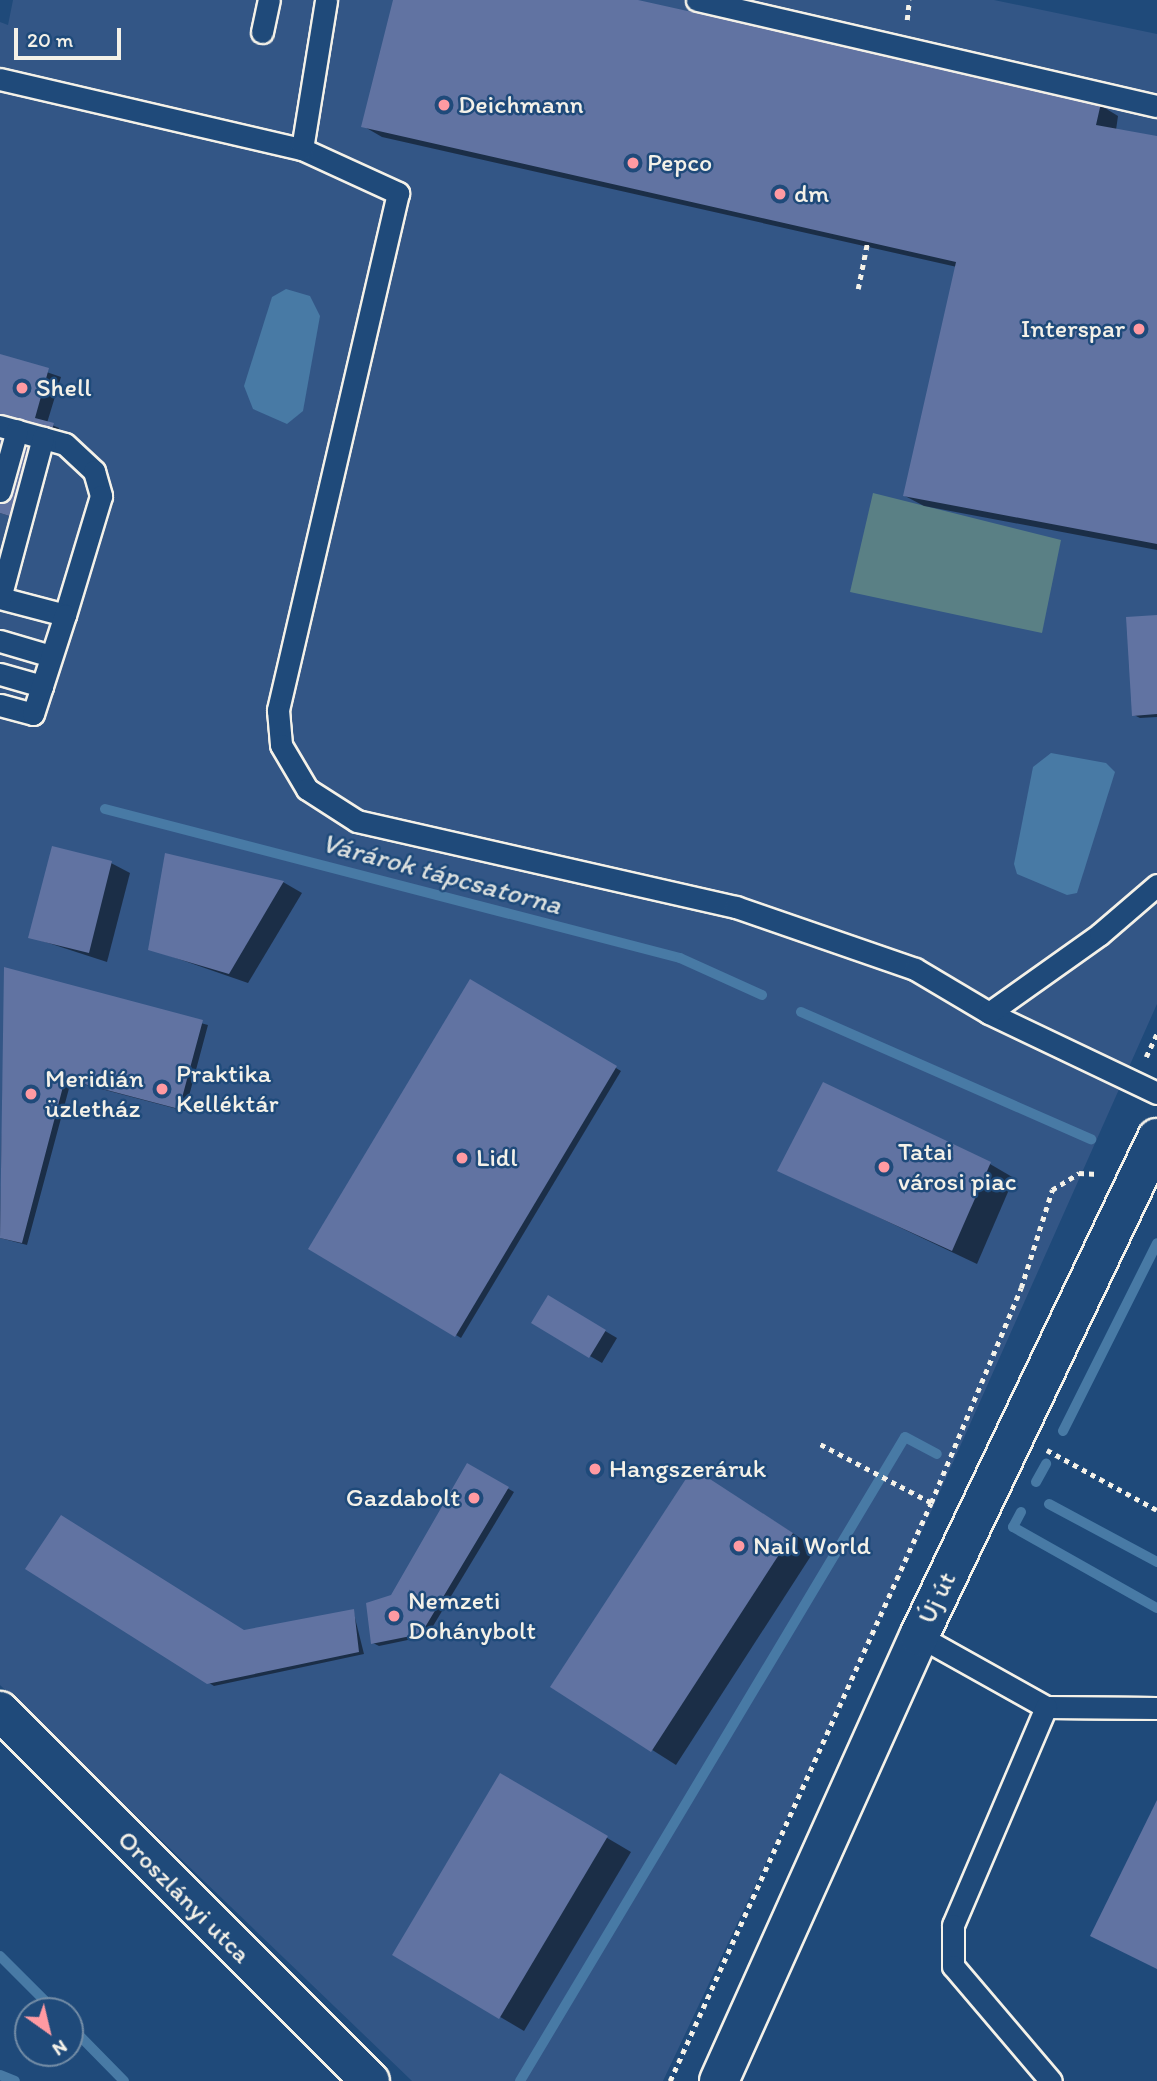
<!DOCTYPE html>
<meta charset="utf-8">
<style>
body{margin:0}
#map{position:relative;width:1157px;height:2081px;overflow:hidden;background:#1f4a7a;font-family:Itim,sans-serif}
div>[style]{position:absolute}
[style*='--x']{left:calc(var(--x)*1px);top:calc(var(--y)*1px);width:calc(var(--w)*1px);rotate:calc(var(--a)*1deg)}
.built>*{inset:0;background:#335686}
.green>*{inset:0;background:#5a8085}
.water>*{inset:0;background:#487aa5}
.shadow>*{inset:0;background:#0007}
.stream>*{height:10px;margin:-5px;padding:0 5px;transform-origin:5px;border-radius:5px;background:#487aa5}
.building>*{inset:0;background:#6173a2}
.path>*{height:4.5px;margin-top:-2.25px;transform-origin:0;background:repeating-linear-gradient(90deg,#f4f1e8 0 5px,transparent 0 10px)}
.roads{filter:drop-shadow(2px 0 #f4f1e8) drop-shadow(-2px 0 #f4f1e8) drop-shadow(0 2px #f4f1e8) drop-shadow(0 -2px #f4f1e8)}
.service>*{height:21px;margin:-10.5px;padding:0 10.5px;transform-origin:10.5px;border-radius:10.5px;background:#1f4a7a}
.minor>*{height:38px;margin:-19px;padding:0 19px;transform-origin:19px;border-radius:19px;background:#1f4a7a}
.dots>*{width:19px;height:19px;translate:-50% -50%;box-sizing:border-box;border:4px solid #1f4a7a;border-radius:50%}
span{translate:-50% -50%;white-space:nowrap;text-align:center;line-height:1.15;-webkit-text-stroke:5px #1f4a7a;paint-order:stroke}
.poi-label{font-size:26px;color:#f4f1e8}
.left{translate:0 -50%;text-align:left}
.right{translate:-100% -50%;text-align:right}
.street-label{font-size:26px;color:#f4f1e8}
.water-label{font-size:28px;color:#dadfde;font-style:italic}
.north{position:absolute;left:14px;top:1997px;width:70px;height:70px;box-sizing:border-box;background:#1f4a7a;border:2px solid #748da6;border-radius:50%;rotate:146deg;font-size:19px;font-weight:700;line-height:28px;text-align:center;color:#f4f1e8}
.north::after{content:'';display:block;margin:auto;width:24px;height:32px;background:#ff9aa2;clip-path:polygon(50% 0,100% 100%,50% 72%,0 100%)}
.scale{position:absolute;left:14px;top:28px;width:107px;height:32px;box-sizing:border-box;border:4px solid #f4f1e8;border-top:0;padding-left:9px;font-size:21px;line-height:24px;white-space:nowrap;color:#f4f1e8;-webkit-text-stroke:5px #1f4a7a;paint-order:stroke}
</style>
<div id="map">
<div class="built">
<i style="clip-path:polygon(13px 0,994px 0,1157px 34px,1157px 1004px,930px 1514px,663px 2081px,412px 2081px,0 1685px,0 22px,8px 25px)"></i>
</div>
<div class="green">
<i style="clip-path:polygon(873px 493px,1061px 540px,1042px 633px,850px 592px)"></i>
</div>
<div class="water">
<i style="clip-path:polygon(286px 289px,310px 296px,320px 316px,303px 411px,287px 424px,253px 409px,244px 386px,272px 297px)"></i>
<i style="clip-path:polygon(1051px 753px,1106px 763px,1115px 772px,1077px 893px,1067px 895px,1017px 874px,1014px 864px,1033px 767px)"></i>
</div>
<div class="shadow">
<i style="clip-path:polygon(394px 0,630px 0,1100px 105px,1118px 116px,1116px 130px,1157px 138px,1157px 550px,924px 506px,905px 496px,957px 267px,382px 137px,363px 126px)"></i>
<i style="clip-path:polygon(0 356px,61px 377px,47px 423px,59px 428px,31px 523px,0 513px)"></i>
<i style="clip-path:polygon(1157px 616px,1157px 717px,1140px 718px,1134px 715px)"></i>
<i style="clip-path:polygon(167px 855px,283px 882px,302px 893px,248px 983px,150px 949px)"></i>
<i style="clip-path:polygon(111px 863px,130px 873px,107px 962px,30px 937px)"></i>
<i style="clip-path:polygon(5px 970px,208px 1025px,185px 1111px,71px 1081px,27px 1245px,0 1238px)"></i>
<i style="clip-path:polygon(471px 981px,621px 1071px,461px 1338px,310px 1248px)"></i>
<i style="clip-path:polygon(990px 1164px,1014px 1178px,977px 1264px,779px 1170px)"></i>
<i style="clip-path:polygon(549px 1298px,617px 1338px,602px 1363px,533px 1323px)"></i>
<i style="clip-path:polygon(468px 1465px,514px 1492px,427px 1636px,379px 1646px,373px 1643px,392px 1597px)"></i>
<i style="clip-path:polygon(717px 1485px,816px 1548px,676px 1765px,553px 1687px)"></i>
<i style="clip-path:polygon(28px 1569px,244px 1631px,353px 1610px,364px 1654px,214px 1686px)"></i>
<i style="clip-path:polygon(501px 1775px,631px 1852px,524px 2031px,394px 1954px)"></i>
</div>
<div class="stream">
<i style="--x:105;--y:809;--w:594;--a:14.53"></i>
<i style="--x:680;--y:958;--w:90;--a:24.3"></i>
<i style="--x:801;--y:1012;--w:317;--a:23.7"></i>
<i style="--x:1063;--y:1431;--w:210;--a:-63.4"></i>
<i style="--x:1036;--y:1482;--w:21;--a:-61"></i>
<i style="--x:1049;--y:1504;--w:123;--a:28.2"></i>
<i style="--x:1021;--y:1512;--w:17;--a:118"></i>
<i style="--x:1013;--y:1527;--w:165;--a:29.4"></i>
<i style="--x:0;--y:1956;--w:78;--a:45"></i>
<i style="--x:70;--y:2026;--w:77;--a:45.5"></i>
<i style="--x:0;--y:2075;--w:16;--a:22"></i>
<i style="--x:520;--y:2081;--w:750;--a:-59.13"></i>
<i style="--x:905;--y:1437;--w:36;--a:28"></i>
</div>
<div class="building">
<i style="clip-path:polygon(393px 0,638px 0,1101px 103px,1096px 125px,1157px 136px,1157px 544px,903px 496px,956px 262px,361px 127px)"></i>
<i style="clip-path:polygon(0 354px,49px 368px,35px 418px,54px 423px,25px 521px,0 513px)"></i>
<i style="clip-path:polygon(1157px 615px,1157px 714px,1132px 716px,1126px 617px)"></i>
<i style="clip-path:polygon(52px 846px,112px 861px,89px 953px,28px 938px)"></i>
<i style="clip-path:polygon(165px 853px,284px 881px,229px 974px,148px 950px)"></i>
<i style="clip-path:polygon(4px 967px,203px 1020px,179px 1109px,65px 1079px,22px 1243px,0 1238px)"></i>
<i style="clip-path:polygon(470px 979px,617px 1066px,455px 1337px,308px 1249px)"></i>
<i style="clip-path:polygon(823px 1082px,991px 1162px,952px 1251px,777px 1171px)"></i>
<i style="clip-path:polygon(548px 1295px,606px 1330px,589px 1358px,531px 1323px)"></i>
<i style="clip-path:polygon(467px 1463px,509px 1487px,421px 1634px,371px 1644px,366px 1603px,391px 1595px)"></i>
<i style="clip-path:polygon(693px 1468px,793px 1533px,651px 1752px,550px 1687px)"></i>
<i style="clip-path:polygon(61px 1515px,244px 1630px,354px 1609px,359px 1652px,207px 1684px,25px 1569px)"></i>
<i style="clip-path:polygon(500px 1773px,608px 1836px,499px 2019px,392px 1955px)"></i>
<i style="clip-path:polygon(1157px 1800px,1157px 1969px,1090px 1936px)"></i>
</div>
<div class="path">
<i style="--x:907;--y:20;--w:20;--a:-84"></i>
<i style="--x:858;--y:289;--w:46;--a:-78.7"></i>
<i style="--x:1146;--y:1057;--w:26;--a:-65"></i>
<i style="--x:1047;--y:1450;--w:125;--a:28.6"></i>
<i style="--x:931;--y:1503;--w:233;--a:-67.3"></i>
<i style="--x:1021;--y:1288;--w:103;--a:-72.4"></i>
<i style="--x:1052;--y:1190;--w:32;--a:-32"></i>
<i style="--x:1079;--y:1173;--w:19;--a:3"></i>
<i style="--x:670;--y:2081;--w:634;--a:-65.7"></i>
<i style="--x:931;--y:1503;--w:129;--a:-152.2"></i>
</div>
<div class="roads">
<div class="service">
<i style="--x:697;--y:0;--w:472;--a:13"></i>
<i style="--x:262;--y:32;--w:33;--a:-78"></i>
<i style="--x:0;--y:79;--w:310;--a:13.1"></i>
<i style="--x:302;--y:149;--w:106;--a:24.6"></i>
<i style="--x:398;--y:193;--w:531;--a:103.07"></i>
<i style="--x:278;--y:710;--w:35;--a:85"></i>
<i style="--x:281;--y:745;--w:51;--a:59.4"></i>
<i style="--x:307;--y:789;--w:59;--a:32.6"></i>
<i style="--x:357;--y:821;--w:389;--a:12.8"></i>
<i style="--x:736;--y:907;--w:189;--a:19.1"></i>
<i style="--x:915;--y:969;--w:86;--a:30.7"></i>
<i style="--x:989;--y:1013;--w:186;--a:25.5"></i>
<i style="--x:302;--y:149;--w:151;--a:-80.8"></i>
<i style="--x:0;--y:426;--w:67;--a:15.5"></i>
<i style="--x:65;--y:444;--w:40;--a:43"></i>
<i style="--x:94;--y:471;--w:26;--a:74"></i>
<i style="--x:101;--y:496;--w:124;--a:106.8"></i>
<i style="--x:65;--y:615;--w:67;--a:-165.3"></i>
<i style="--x:0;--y:491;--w:63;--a:-74.4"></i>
<i style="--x:0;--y:598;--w:166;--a:-75"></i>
<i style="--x:0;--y:641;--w:53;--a:16.4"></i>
<i style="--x:0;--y:674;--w:44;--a:15.9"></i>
<i style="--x:0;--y:705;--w:34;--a:15"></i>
<i style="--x:33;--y:714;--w:104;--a:-72.1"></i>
<i style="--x:989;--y:1013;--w:136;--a:-35.4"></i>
<i style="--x:1100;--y:934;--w:75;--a:-40.7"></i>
<i style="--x:919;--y:1636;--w:145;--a:29.2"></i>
<i style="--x:1046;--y:1707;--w:111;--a:0.5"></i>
<i style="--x:1046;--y:1707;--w:237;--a:113.1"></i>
<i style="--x:953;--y:1925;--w:41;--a:90"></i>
<i style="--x:953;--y:1966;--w:151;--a:49.6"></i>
</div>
<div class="minor">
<i style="--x:0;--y:1711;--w:523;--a:45"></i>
<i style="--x:719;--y:2081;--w:488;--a:-65.8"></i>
<i style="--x:919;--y:1636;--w:552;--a:-64.46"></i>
</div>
</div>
<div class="dots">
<i style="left:444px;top:105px;background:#ff9aa2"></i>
<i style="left:633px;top:163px;background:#ff9aa2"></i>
<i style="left:780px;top:194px;background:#ff9aa2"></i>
<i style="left:1139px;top:329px;background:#ff9aa2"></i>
<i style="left:22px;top:388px;background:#ff9aa2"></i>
<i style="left:162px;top:1089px;background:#ff9aa2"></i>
<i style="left:31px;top:1094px;background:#ff9aa2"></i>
<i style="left:462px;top:1158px;background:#ff9aa2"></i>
<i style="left:884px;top:1167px;background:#ff9aa2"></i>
<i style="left:595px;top:1469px;background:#ff9aa2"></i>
<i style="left:474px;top:1498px;background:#ff9aa2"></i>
<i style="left:739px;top:1546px;background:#ff9aa2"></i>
<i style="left:394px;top:1616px;background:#ff9aa2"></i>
</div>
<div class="poi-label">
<span class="left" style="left:458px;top:105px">Deichmann</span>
<span class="left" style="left:647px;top:163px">Pepco</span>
<span class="left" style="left:794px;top:194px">dm</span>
<span class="right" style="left:1125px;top:329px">Interspar</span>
<span class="left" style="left:36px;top:388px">Shell</span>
<span class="left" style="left:176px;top:1089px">Praktika<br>Kelléktár</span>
<span class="left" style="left:45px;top:1094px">Meridián<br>üzletház</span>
<span class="left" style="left:898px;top:1167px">Tatai<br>városi piac</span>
<span class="left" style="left:476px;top:1158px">Lidl</span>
<span class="left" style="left:609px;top:1469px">Hangszeráruk</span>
<span class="right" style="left:460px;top:1498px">Gazdabolt</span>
<span class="left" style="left:753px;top:1546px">Nail World</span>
<span class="left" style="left:408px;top:1616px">Nemzeti<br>Dohánybolt</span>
</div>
<div class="street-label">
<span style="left:937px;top:1598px;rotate:-64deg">Új út</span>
<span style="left:184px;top:1897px;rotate:45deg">Oroszlányi utca</span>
</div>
<div class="water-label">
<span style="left:442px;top:873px;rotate:15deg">Várárok tápcsatorna</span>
</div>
<div class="north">N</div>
<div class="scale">20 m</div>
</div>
